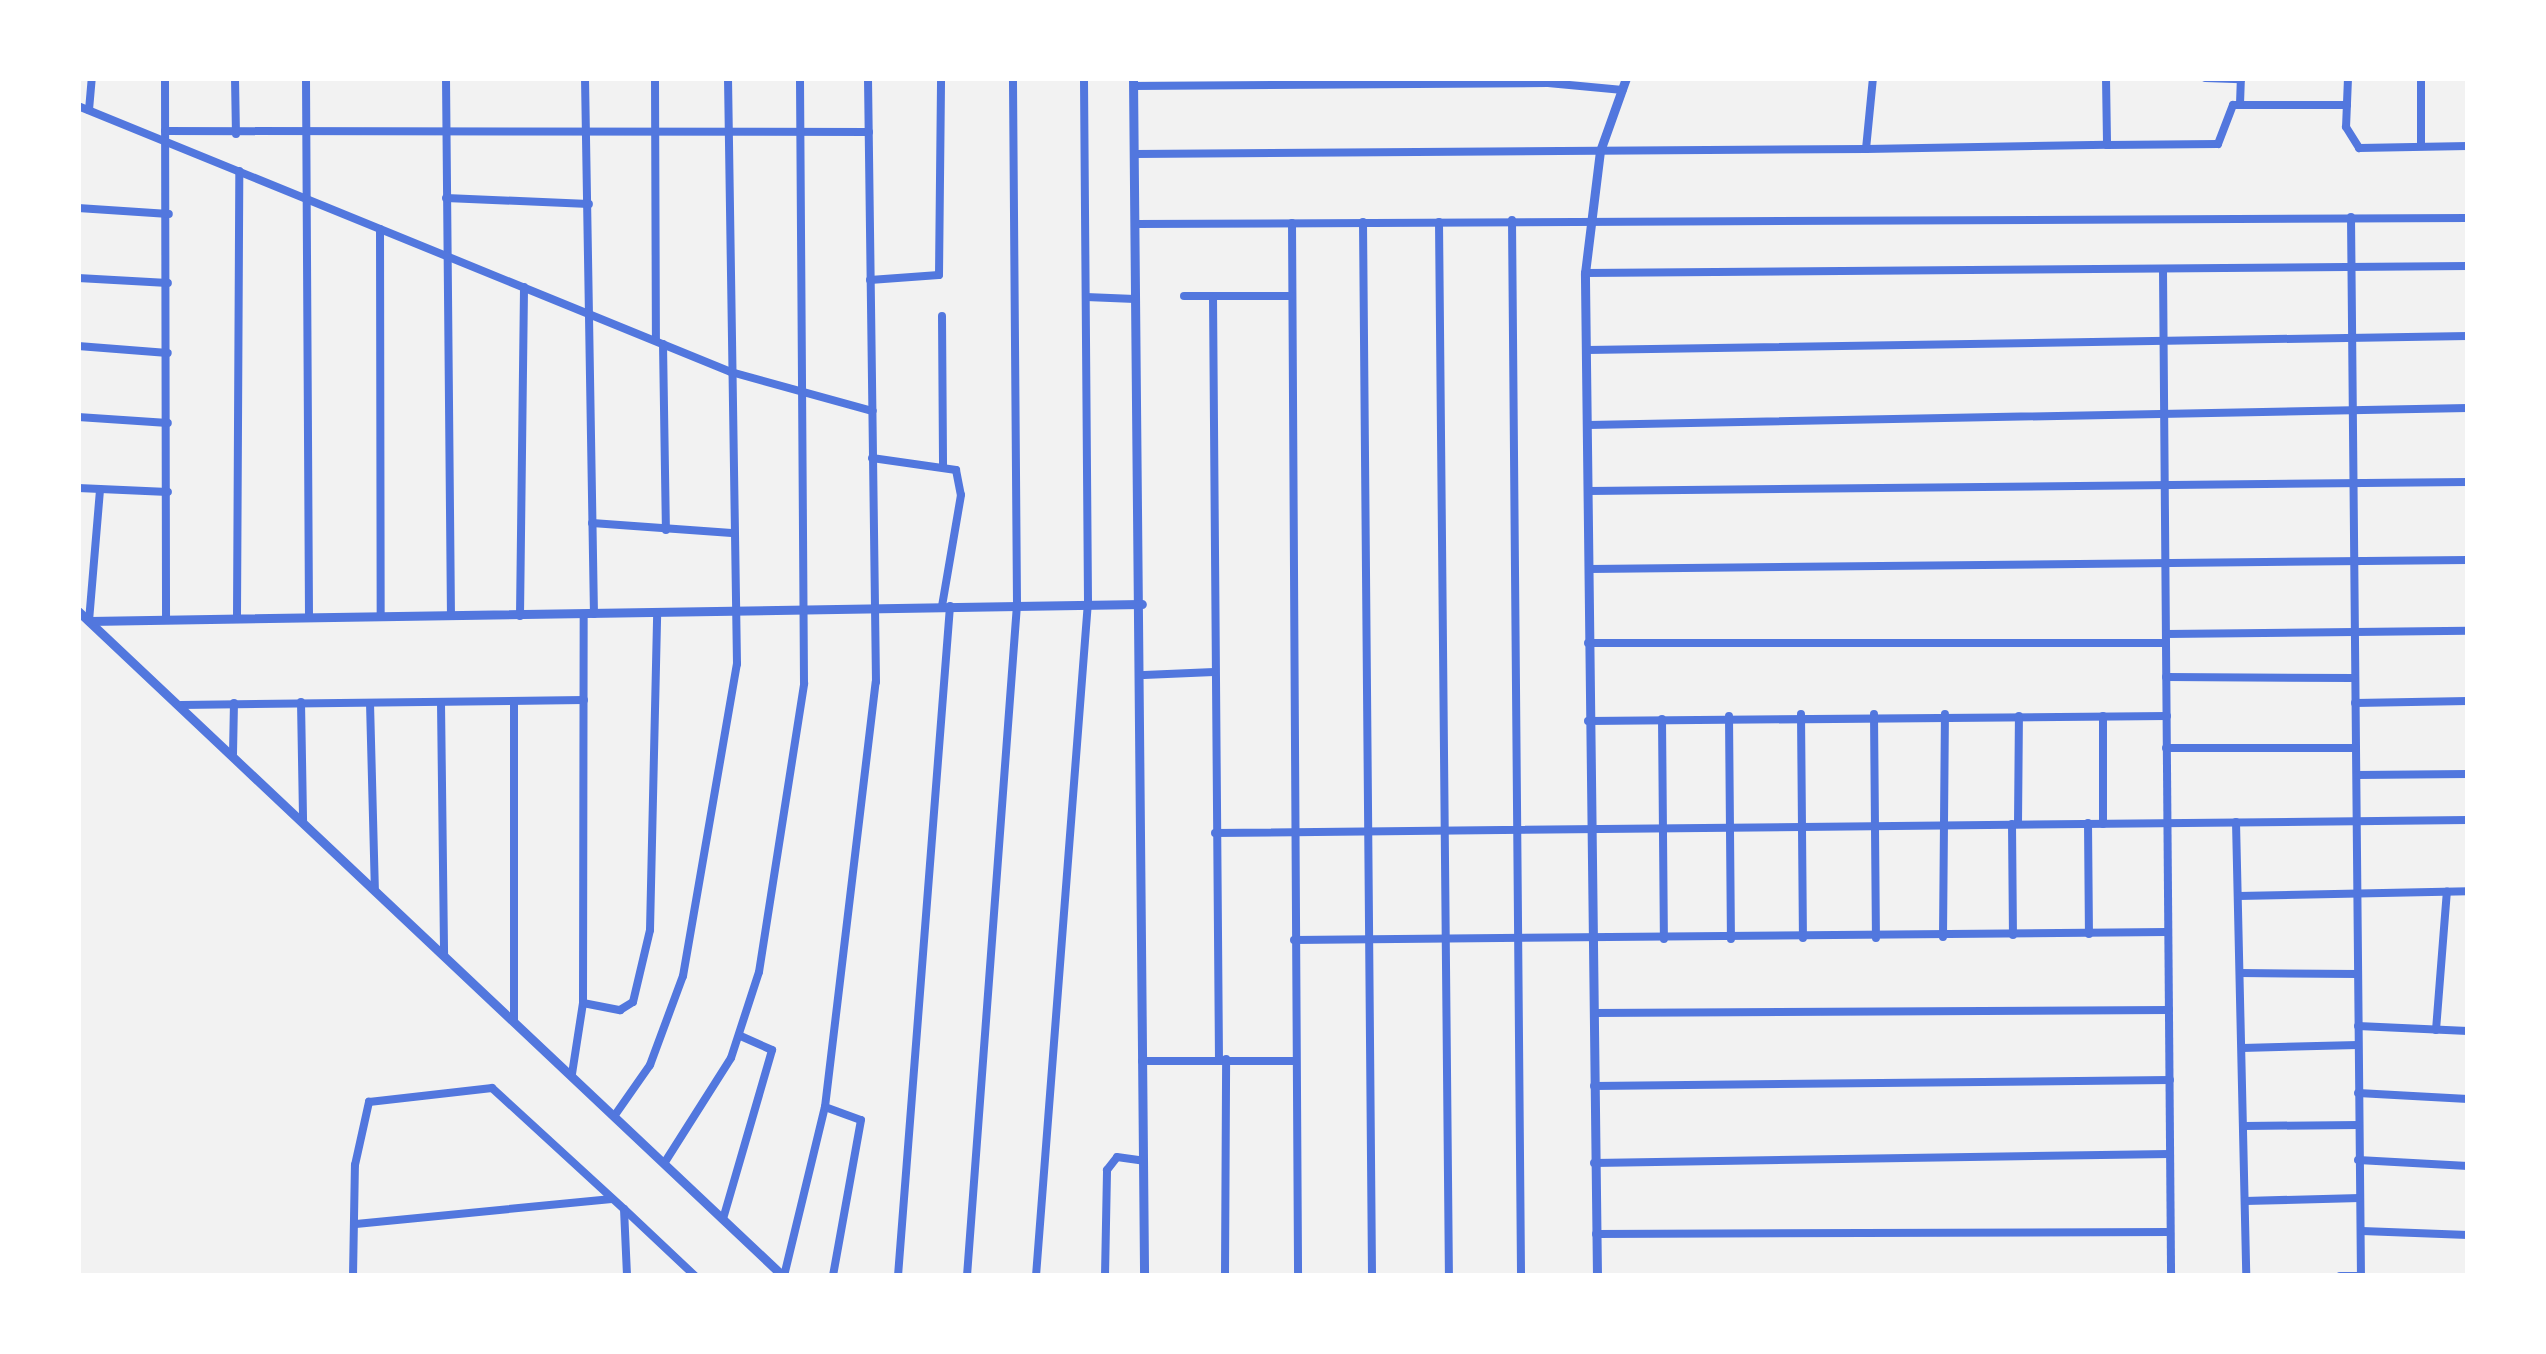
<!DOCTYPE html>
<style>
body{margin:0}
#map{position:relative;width:2546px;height:1354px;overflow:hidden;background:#f2f2f2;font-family:"Titillium Web",sans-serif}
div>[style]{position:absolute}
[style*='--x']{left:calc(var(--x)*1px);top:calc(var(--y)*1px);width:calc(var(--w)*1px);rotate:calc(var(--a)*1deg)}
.minor>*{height:8px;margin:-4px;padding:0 4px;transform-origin:4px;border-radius:4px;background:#5277de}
.tertiary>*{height:9px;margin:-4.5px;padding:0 4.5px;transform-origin:4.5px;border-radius:4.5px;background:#5277de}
span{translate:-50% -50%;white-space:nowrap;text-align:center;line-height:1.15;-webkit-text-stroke:9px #fff;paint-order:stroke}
.frame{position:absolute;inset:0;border:81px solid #fff;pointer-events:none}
</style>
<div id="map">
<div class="minor">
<i style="--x:165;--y:78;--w:540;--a:89.89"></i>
<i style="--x:235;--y:78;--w:56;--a:89"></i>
<i style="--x:306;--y:78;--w:538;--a:89.68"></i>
<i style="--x:446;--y:78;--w:537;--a:89.47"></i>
<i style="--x:585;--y:78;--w:536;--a:89.04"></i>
<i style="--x:655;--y:78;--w:262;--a:89.8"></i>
<i style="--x:2106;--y:78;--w:67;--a:89.1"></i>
<i style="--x:2107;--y:145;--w:111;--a:-0.5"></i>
<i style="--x:2218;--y:144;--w:42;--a:-69"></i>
<i style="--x:2233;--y:105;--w:114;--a:0"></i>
<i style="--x:2205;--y:78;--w:36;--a:2"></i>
<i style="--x:2348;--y:78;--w:49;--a:92.3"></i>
<i style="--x:2346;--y:127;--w:25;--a:58"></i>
<i style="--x:2359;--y:148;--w:109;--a:-1.1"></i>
<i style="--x:2421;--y:78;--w:68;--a:90"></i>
<i style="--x:1134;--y:86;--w:414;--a:-0.4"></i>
<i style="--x:1548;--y:83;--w:75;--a:5.3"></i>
<i style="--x:2240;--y:104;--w:26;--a:-88"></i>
<i style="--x:78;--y:106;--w:705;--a:22.16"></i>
<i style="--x:731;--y:372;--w:147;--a:15.4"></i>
<i style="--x:89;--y:110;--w:32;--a:-85"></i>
<i style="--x:165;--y:131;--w:704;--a:0.08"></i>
<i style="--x:1866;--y:149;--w:241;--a:-1"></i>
<i style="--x:1135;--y:154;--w:731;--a:-0.39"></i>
<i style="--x:1866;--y:149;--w:71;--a:-84.4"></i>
<i style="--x:446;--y:198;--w:143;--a:2.4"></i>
<i style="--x:78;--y:208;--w:91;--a:3.8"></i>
<i style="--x:2351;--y:217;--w:1059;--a:89.46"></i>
<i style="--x:1512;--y:220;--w:1056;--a:89.51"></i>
<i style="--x:1363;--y:222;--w:1054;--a:89.51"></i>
<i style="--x:1439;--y:222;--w:1054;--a:89.46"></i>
<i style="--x:1292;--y:223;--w:1053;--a:89.67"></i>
<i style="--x:1136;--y:224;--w:1332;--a:-0.26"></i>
<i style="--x:380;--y:229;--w:388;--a:89.9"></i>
<i style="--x:2163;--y:270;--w:1006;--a:89.54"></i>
<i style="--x:1585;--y:273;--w:883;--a:-0.45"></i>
<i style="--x:78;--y:278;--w:90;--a:3.2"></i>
<i style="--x:870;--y:280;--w:69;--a:-4.1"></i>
<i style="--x:939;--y:275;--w:197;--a:-89.4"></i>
<i style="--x:1184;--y:296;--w:108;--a:0"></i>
<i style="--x:1086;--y:297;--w:49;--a:2.3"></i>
<i style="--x:1213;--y:297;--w:762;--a:89.55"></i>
<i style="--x:942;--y:316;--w:149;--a:89.6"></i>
<i style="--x:663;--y:344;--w:186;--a:89.1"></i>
<i style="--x:78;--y:346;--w:90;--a:4.4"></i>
<i style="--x:1587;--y:350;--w:881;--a:-0.91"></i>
<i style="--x:78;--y:417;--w:90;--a:3.8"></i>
<i style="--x:1588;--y:425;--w:880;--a:-1.11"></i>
<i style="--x:872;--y:458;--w:85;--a:8.1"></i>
<i style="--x:956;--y:470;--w:25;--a:79"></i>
<i style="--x:961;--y:495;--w:113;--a:99.7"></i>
<i style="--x:78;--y:488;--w:90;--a:2.5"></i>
<i style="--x:1588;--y:491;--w:880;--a:-0.59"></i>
<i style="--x:592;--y:523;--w:140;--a:4.1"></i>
<i style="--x:1589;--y:569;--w:879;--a:-0.59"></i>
<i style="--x:237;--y:616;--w:445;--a:-89.7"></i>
<i style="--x:520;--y:616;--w:329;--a:-89.3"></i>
<i style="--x:89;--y:621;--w:132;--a:-85.2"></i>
<i style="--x:2166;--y:634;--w:302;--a:-0.6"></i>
<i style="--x:1588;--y:643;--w:578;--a:0"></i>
<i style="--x:1144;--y:675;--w:70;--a:-2.5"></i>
<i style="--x:2166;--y:677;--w:188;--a:0.3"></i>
<i style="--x:301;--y:702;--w:120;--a:89"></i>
<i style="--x:370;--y:703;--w:185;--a:88.5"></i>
<i style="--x:441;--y:703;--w:251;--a:89.3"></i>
<i style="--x:514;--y:703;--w:317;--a:90"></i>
<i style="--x:2355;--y:703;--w:113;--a:-1"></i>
<i style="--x:181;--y:705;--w:403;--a:-0.7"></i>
<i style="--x:1801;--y:714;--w:224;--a:89.5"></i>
<i style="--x:1874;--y:714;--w:224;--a:89.5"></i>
<i style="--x:1729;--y:716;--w:223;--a:89.5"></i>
<i style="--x:1662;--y:719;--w:220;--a:89.5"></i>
<i style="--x:1588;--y:721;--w:579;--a:-0.49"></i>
<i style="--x:2166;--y:748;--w:190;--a:0"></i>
<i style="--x:233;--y:754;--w:51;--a:-88.9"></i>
<i style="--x:2357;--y:775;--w:111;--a:-0.5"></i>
<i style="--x:2236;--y:822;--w:454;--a:88.7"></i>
<i style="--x:2088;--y:823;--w:111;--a:89.5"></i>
<i style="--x:2012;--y:824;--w:111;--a:89.5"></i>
<i style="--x:2018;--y:824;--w:108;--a:-89.5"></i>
<i style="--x:2103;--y:824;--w:108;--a:-90"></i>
<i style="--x:1215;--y:833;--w:1253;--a:-0.59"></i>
<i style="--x:2238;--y:896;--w:230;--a:-1.2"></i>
<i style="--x:1943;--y:937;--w:223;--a:-89.5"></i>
<i style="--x:1294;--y:940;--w:873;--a:-0.53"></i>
<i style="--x:2240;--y:973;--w:118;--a:0.5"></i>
<i style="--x:583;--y:1003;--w:38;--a:11"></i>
<i style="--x:620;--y:1010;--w:15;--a:-32"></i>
<i style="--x:633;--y:1002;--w:74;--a:-76.7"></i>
<i style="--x:650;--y:930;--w:316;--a:-88.7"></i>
<i style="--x:1594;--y:1013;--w:575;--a:-0.3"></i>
<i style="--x:2358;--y:1026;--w:110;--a:2.6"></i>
<i style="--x:2436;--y:1030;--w:139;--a:-85.5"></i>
<i style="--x:2242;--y:1048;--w:116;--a:-1.5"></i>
<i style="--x:1142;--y:1061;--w:154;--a:0"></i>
<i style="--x:572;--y:1074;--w:72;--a:-81.2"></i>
<i style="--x:583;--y:1003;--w:387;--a:-89.9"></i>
<i style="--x:1594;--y:1086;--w:576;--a:-0.6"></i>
<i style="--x:2358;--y:1093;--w:110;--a:3.1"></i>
<i style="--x:825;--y:1107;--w:38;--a:20"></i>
<i style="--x:861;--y:1120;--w:158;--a:100.2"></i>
<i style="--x:615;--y:1115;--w:61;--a:-55"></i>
<i style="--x:650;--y:1065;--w:95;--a:-69.7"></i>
<i style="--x:683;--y:976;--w:317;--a:-80.2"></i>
<i style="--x:737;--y:664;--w:586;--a:-90.88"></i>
<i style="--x:2244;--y:1126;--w:115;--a:-0.5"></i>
<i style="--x:2358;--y:1160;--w:110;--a:3.1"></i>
<i style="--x:665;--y:1162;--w:123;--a:-57.6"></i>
<i style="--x:731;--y:1058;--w:90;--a:-72"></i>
<i style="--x:759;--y:972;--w:292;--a:-81.1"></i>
<i style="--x:804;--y:683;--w:605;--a:-90.38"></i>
<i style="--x:1594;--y:1163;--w:576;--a:-0.9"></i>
<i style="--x:2245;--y:1201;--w:115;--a:-1.5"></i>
<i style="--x:624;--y:1209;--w:98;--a:43.3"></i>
<i style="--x:723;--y:1219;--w:176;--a:-73.8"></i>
<i style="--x:772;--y:1050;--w:35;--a:-156"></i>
<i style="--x:356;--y:1224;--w:257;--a:-5.6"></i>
<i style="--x:2362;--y:1231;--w:106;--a:2.2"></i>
<i style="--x:1596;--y:1234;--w:574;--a:-0.2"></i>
<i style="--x:353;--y:1276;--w:111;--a:-89"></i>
<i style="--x:355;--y:1165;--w:65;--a:-77.5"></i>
<i style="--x:369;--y:1102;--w:124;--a:-6.5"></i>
<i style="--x:492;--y:1088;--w:179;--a:42.5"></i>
<i style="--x:624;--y:1209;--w:67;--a:87.4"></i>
<i style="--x:784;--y:1276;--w:174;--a:-76.4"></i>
<i style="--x:825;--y:1107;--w:428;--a:-83.2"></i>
<i style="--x:876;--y:682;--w:604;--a:-90.76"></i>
<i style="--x:898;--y:1276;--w:672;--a:-85.56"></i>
<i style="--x:967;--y:1276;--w:674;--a:-85.74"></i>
<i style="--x:1017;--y:604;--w:526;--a:-90.44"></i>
<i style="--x:1036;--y:1276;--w:677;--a:-85.59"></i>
<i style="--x:1088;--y:601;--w:523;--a:-90.44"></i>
<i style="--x:1105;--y:1276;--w:106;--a:-88.9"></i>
<i style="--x:1107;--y:1170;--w:16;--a:-52"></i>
<i style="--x:1117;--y:1157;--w:27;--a:8"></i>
<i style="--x:1225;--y:1276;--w:217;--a:-89.7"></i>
<i style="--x:2340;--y:1276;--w:21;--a:0"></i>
</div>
<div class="tertiary">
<i style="--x:1133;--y:78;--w:1198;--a:89.47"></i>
<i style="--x:78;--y:611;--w:969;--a:43.33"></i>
<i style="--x:89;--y:621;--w:1053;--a:-0.92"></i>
<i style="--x:1597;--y:1276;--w:1003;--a:-90.69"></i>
<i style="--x:1585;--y:273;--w:123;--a:-83"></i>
<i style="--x:1600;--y:151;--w:77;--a:-70.4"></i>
</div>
<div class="frame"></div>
</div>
